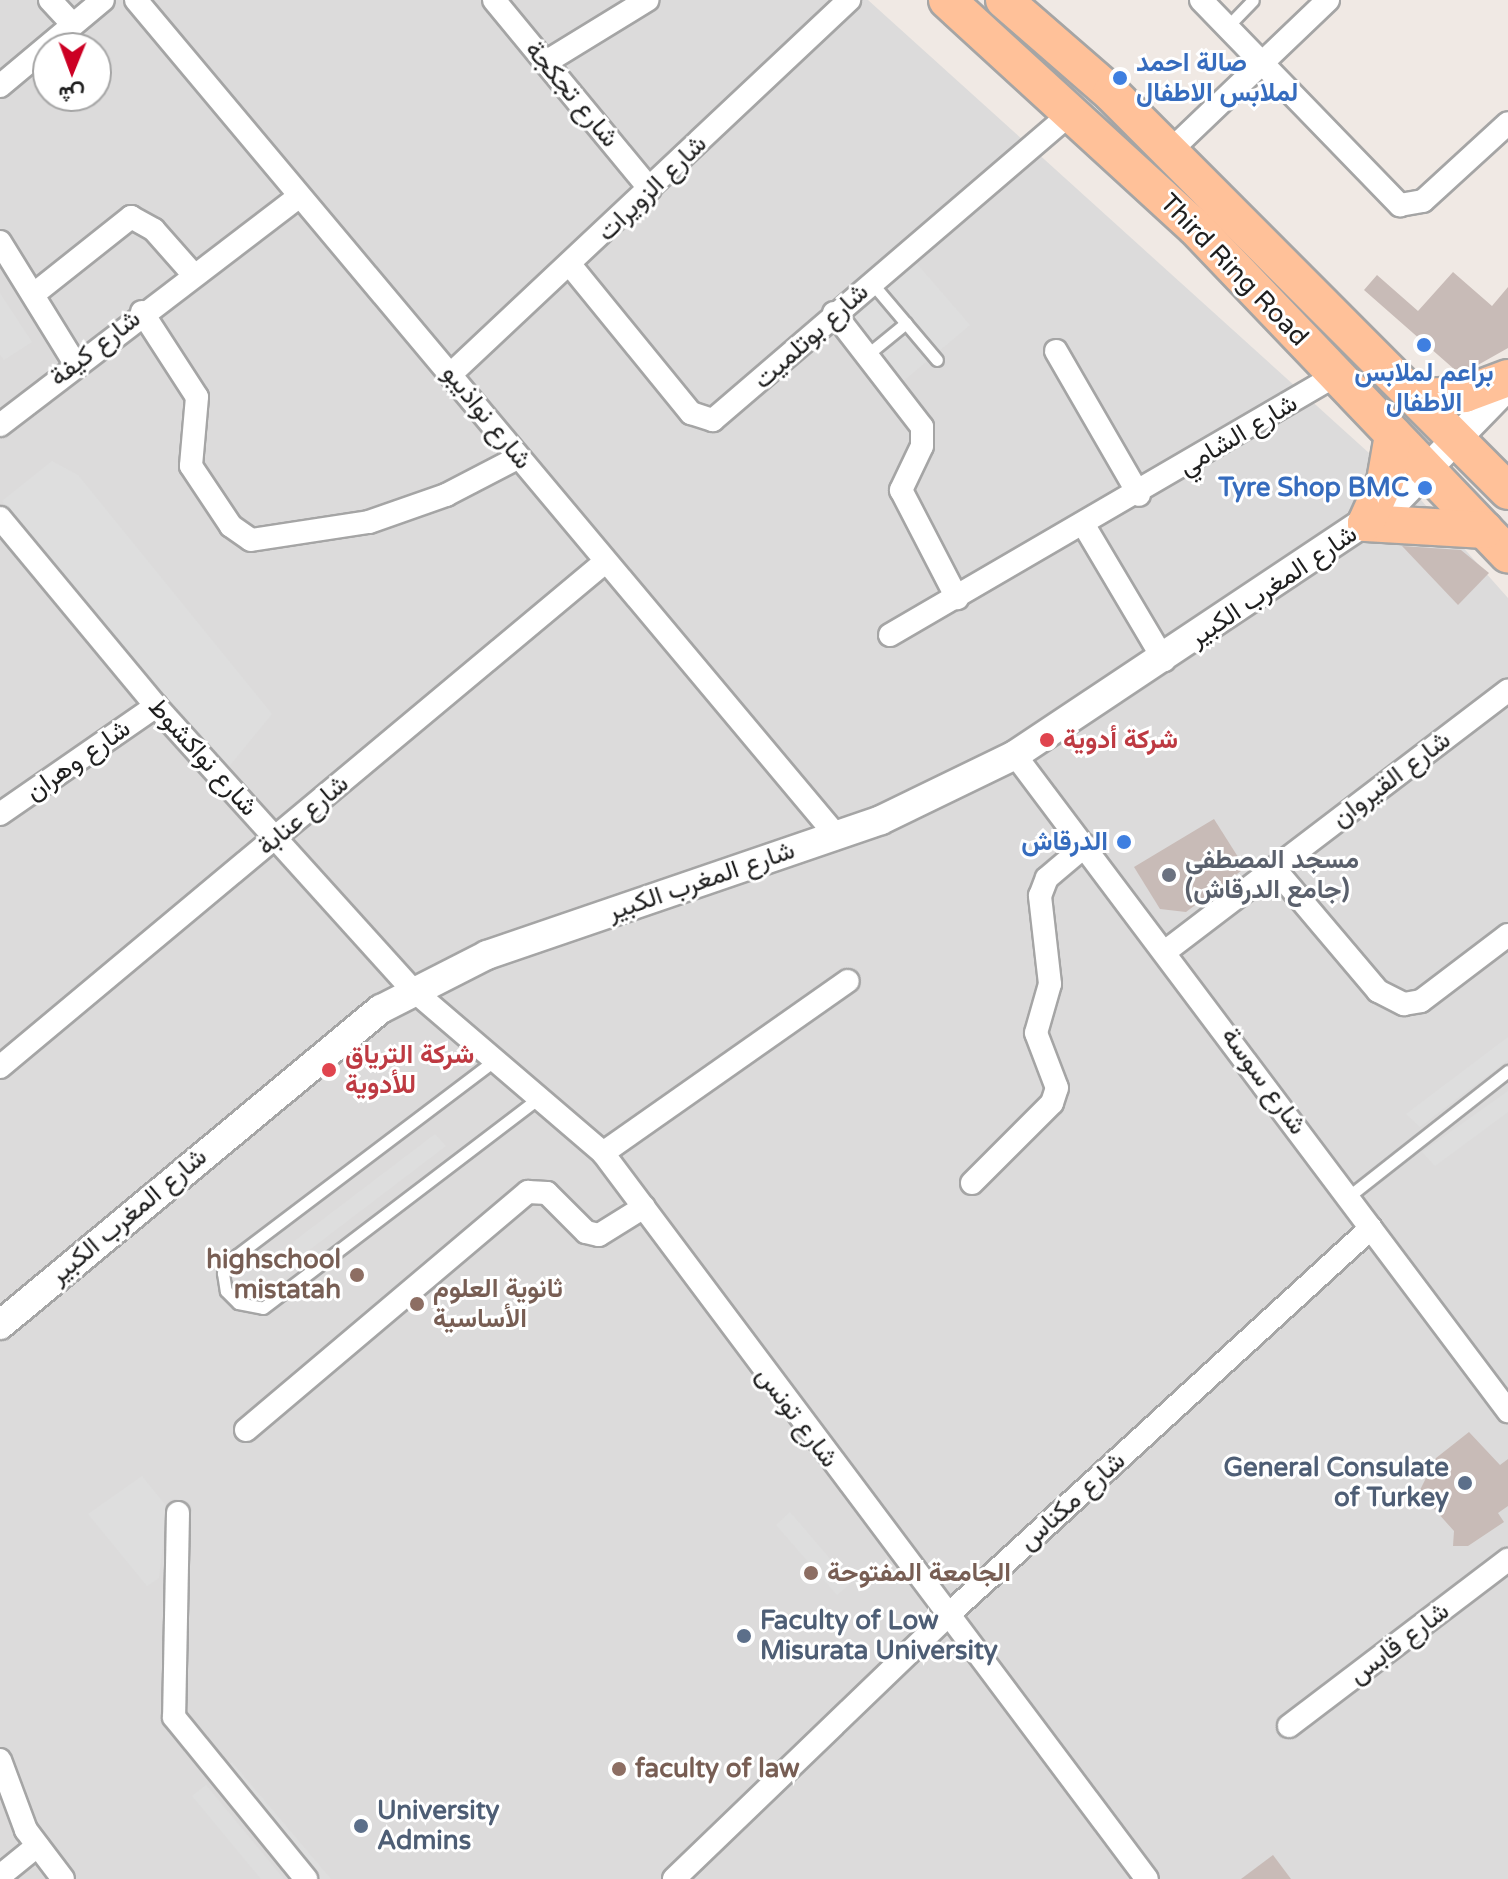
<!DOCTYPE html>
<meta charset="utf-8">
<style>
body{margin:0}
#map{position:relative;width:1508px;height:1879px;overflow:hidden;background:#f0e9e4;font-family:"Varela Round",Vazirmatn,sans-serif}
div>[style]{position:absolute}
[style*='--x']{left:calc(var(--x)*1px);top:calc(var(--y)*1px);width:calc(var(--w)*1px);rotate:calc(var(--a)*1deg)}
.residential>*{inset:0;background:#dcdbdb}
.parking>*{inset:0;background:#dedede}
.building>*{inset:0;background:#c8bbb7}
.roads{filter:drop-shadow(2px 0 #a5a5a5) drop-shadow(-2px 0 #a5a5a5) drop-shadow(0 2px #a5a5a5) drop-shadow(0 -2px #a5a5a5)}
.service>*{height:11px;margin:-5.5px;padding:0 5.5px;transform-origin:5.5px;border-radius:5.5px;background:#fff}
.minor>*{height:22px;margin:-11px;padding:0 11px;transform-origin:11px;border-radius:11px;background:#fff}
.tertiary>*{height:28px;margin:-14px;padding:0 14px;transform-origin:14px;border-radius:14px;background:#fff}
.primary>*{height:36px;margin:-18px;padding:0 18px;transform-origin:18px;border-radius:18px;background:#ffc199}
.dots>*{width:22px;height:22px;translate:-50% -50%;box-sizing:border-box;border:4px solid #fff;border-radius:50%}
span{translate:-50% -50%;white-space:nowrap;text-align:center;line-height:1.15;-webkit-text-stroke:6px #fff;paint-order:stroke}
.shop-label{font-size:26px;color:#366cbe;font-weight:700}
.left{translate:0 -50%;text-align:left}
.right{translate:-100% -50%;text-align:right}
.street-label{font-size:26px;color:#1e1e1e}
.health-label{font-size:26px;color:#be3a42;font-weight:700}
.worship-label{font-size:26px;color:#5b616d;font-weight:700}
.education-label{font-size:26px;color:#785e54;font-weight:700}
.service-label{font-size:26px;color:#4e5e75;font-weight:700}
.north{position:absolute;left:32px;top:32px;width:80px;height:80px;box-sizing:border-box;background:#fff;border:2px solid #a5a5a5;border-radius:50%;rotate:181deg;font-size:22px;font-weight:700;line-height:32px;text-align:center;color:#1e1e1e}
.north::after{content:'';display:block;margin:auto;width:28px;height:36px;background:#cc0024;clip-path:polygon(50% 0,100% 100%,50% 72%,0 100%)}
</style>
<div id="map">
<div class="residential">
<i style="clip-path:polygon(evenodd,0 0,868px 0,1421px 500px,1508px 598px,1508px 1879px,0 1879px,0 0,48px 48px,96px 48px,96px 96px,48px 96px,48px 48px)"></i>
</div>
<div class="parking">
<i style="clip-path:polygon(912px 258px,970px 325px,901px 383px,843px 318px)"></i>
<i style="clip-path:polygon(0 293px,32px 342px,4px 360px,0 355px)"></i>
<i style="clip-path:polygon(52px 461px,78px 475px,272px 714px,227px 769px,2px 501px)"></i>
<i style="clip-path:polygon(1508px 1037px,1508px 1060px,1420px 1127px,1406px 1114px)"></i>
<i style="clip-path:polygon(1508px 1091px,1508px 1112px,1435px 1166px,1422px 1152px)"></i>
<i style="clip-path:polygon(435px 1134px,446px 1146px,295px 1261px,293px 1242px)"></i>
<i style="clip-path:polygon(142px 1476px,167px 1507px,159px 1578px,147px 1586px,88px 1514px)"></i>
<i style="clip-path:polygon(790px 1512px,851px 1583px,837px 1595px,776px 1525px)"></i>
<i style="clip-path:polygon(232px 1762px,331px 1879px,313px 1879px,221px 1771px)"></i>
<i style="clip-path:polygon(206px 1785px,284px 1879px,261px 1879px,192px 1796px)"></i>
</div>
<div class="building">
<i style="clip-path:polygon(1453px 272px,1492px 306px,1508px 287px,1508px 348px,1469px 370px,1454px 369px,1364px 290px,1377px 275px,1418px 311px)"></i>
<i style="clip-path:polygon(1402px 546px,1461px 550px,1489px 573px,1458px 605px)"></i>
<i style="clip-path:polygon(1214px 819px,1245px 868px,1186px 912px,1160px 909px,1134px 867px)"></i>
<i style="clip-path:polygon(1469px 1432px,1500px 1465px,1508px 1459px,1508px 1506px,1498px 1513px,1504px 1522px,1468px 1546px,1453px 1546px,1454px 1531px,1419px 1492px,1436px 1458px)"></i>
<i style="clip-path:polygon(1273px 1855px,1291px 1879px,1241px 1879px)"></i>
</div>
<div class="roads">
<div class="service">
<i style="--x:1227;--y:27;--w:37;--a:-46"></i>
<i style="--x:871;--y:282;--w:102;--a:49.8"></i>
<i style="--x:868;--y:354;--w:49;--a:-39.2"></i>
<i style="--x:495;--y:1060;--w:323;--a:142.9"></i>
<i style="--x:237;--y:1255;--w:23;--a:128"></i>
<i style="--x:223;--y:1273;--w:18;--a:81"></i>
<i style="--x:226;--y:1291;--w:17;--a:45"></i>
<i style="--x:238;--y:1303;--w:25;--a:11"></i>
<i style="--x:263;--y:1308;--w:348;--a:-37.3"></i>
<i style="--x:1348;--y:1197;--w:204;--a:-38.2"></i>
</div>
<div class="minor">
<i style="--x:50;--y:0;--w:33;--a:47"></i>
<i style="--x:136;--y:0;--w:1090;--a:50.03"></i>
<i style="--x:494;--y:0;--w:245;--a:50.5"></i>
<i style="--x:1201;--y:0;--w:286;--a:45.9"></i>
<i style="--x:1400;--y:205;--w:23;--a:-10"></i>
<i style="--x:1423;--y:201;--w:115;--a:-42.5"></i>
<i style="--x:546;--y:62;--w:119;--a:-31.5"></i>
<i style="--x:0;--y:86;--w:134;--a:-39.9"></i>
<i style="--x:1169;--y:152;--w:220;--a:-43.7"></i>
<i style="--x:0;--y:242;--w:141;--a:58.3"></i>
<i style="--x:571;--y:266;--w:190;--a:50.8"></i>
<i style="--x:691;--y:413;--w:23;--a:18"></i>
<i style="--x:713;--y:420;--w:473;--a:-40.6"></i>
<i style="--x:34;--y:294;--w:124;--a:-38.4"></i>
<i style="--x:131;--y:217;--w:26;--a:29"></i>
<i style="--x:154;--y:230;--w:57;--a:48.5"></i>
<i style="--x:142;--y:312;--w:101;--a:57.1"></i>
<i style="--x:197;--y:397;--w:69;--a:95"></i>
<i style="--x:191;--y:466;--w:72;--a:56.3"></i>
<i style="--x:231;--y:526;--w:24;--a:35"></i>
<i style="--x:251;--y:540;--w:119;--a:-8.7"></i>
<i style="--x:369;--y:522;--w:82;--a:-19.3"></i>
<i style="--x:446;--y:495;--w:82;--a:-27.5"></i>
<i style="--x:834;--y:313;--w:144;--a:52.3"></i>
<i style="--x:922;--y:427;--w:19;--a:90"></i>
<i style="--x:922;--y:446;--w:49;--a:115.5"></i>
<i style="--x:901;--y:490;--w:122;--a:62.6"></i>
<i style="--x:1056;--y:351;--w:166;--a:60"></i>
<i style="--x:452;--y:373;--w:545;--a:-43.21"></i>
<i style="--x:0;--y:425;--w:374;--a:-37.4"></i>
<i style="--x:0;--y:518;--w:244;--a:50.3"></i>
<i style="--x:156;--y:706;--w:383;--a:47.9"></i>
<i style="--x:413;--y:990;--w:250;--a:40.6"></i>
<i style="--x:603;--y:1153;--w:907;--a:53.16"></i>
<i style="--x:1085;--y:527;--w:155;--a:59.3"></i>
<i style="--x:890;--y:635;--w:516;--a:-30.24"></i>
<i style="--x:1015;--y:755;--w:821;--a:53.07"></i>
<i style="--x:0;--y:814;--w:190;--a:-34.7"></i>
<i style="--x:1274;--y:868;--w:161;--a:49.8"></i>
<i style="--x:1378;--y:991;--w:29;--a:27"></i>
<i style="--x:1404;--y:1004;--w:17;--a:-10"></i>
<i style="--x:1421;--y:1001;--w:109;--a:-37.2"></i>
<i style="--x:1166;--y:951;--w:430;--a:-37.3"></i>
<i style="--x:0;--y:1067;--w:788;--a:-39.85"></i>
<i style="--x:603;--y:1153;--w:299;--a:-35.1"></i>
<i style="--x:972;--y:1183;--w:113;--a:-45"></i>
<i style="--x:1052;--y:1103;--w:16;--a:-72"></i>
<i style="--x:1057;--y:1088;--w:59;--a:-110.9"></i>
<i style="--x:1036;--y:1033;--w:51;--a:-74.1"></i>
<i style="--x:1050;--y:984;--w:89;--a:-96.5"></i>
<i style="--x:1040;--y:896;--w:19;--a:-69"></i>
<i style="--x:1047;--y:878;--w:50;--a:-40.1"></i>
<i style="--x:246;--y:1430;--w:369;--a:-40.2"></i>
<i style="--x:528;--y:1192;--w:19;--a:3"></i>
<i style="--x:547;--y:1193;--w:55;--a:45"></i>
<i style="--x:586;--y:1232;--w:13;--a:13"></i>
<i style="--x:599;--y:1235;--w:53;--a:-31.9"></i>
<i style="--x:178;--y:1513;--w:204;--a:91.1"></i>
<i style="--x:174;--y:1717;--w:209;--a:50.8"></i>
<i style="--x:1289;--y:1726;--w:275;--a:-37.2"></i>
<i style="--x:0;--y:1760;--w:75;--a:69.6"></i>
<i style="--x:26;--y:1830;--w:61;--a:52.9"></i>
<i style="--x:0;--y:1876;--w:48;--a:-39"></i>
<i style="--x:674;--y:1879;--w:380;--a:-43.9"></i>
<i style="--x:948;--y:1615;--w:573;--a:-42.46"></i>
</div>
<div class="tertiary">
<i style="--x:0;--y:1325;--w:495;--a:-39.7"></i>
<i style="--x:381;--y:1009;--w:119;--a:-27"></i>
<i style="--x:487;--y:955;--w:416;--a:-18.9"></i>
<i style="--x:881;--y:820;--w:149;--a:-25.9"></i>
<i style="--x:1015;--y:755;--w:458;--a:-33.7"></i>
<i style="--x:1396;--y:501;--w:161;--a:-45.8"></i>
</div>
<div class="primary">
<i style="--x:947;--y:0;--w:336;--a:42.5"></i>
<i style="--x:1195;--y:227;--w:453;--a:46.3"></i>
<i style="--x:1004;--y:0;--w:142;--a:41"></i>
<i style="--x:1111;--y:93;--w:562;--a:45.07"></i>
<i style="--x:1416;--y:398;--w:49;--a:-4.7"></i>
<i style="--x:1465;--y:394;--w:46;--a:-20.4"></i>
<i style="--x:1366;--y:523;--w:119;--a:3.4"></i>
<i style="--x:1366;--y:523;--w:46;--a:-65.7"></i>
<i style="--x:1385;--y:481;--w:47;--a:-80.1"></i>
</div>
</div>
<div class="dots">
<i style="left:1120px;top:78px;background:#3f7fe0"></i>
<i style="left:1424px;top:345px;background:#3f7fe0"></i>
<i style="left:1425px;top:488px;background:#3f7fe0"></i>
<i style="left:1047px;top:740px;background:#e0444e"></i>
<i style="left:1124px;top:842px;background:#3f7fe0"></i>
<i style="left:1169px;top:875px;background:#6b7280"></i>
<i style="left:329px;top:1070px;background:#e0444e"></i>
<i style="left:357px;top:1275px;background:#8d6e63"></i>
<i style="left:417px;top:1304px;background:#8d6e63"></i>
<i style="left:1465px;top:1483px;background:#5c6f8a"></i>
<i style="left:811px;top:1573px;background:#8d6e63"></i>
<i style="left:744px;top:1636px;background:#5c6f8a"></i>
<i style="left:619px;top:1769px;background:#8d6e63"></i>
<i style="left:361px;top:1826px;background:#5c6f8a"></i>
</div>
<div class="shop-label">
<span class="left" style="left:1136px;top:78px">صالة احمد<br>لملابس الاطفال</span>
<span style="left:1424px;top:388px">براعم لملابس<br>الاطفال</span>
<span class="right" style="left:1409px;top:488px">Tyre Shop BMC</span>
<span class="right" style="left:1108px;top:842px">الدرقاش</span>
</div>
<div class="street-label">
<span style="left:572px;top:94px;rotate:50deg">شارع تجكجة</span>
<span style="left:652px;top:188px;rotate:-44deg">شارع الزويرات</span>
<span style="left:1234px;top:270px;rotate:46deg">Third Ring Road</span>
<span style="left:811px;top:336px;rotate:-42deg">شارع بوتلميت</span>
<span style="left:95px;top:348px;rotate:-38deg">شارع كيفة</span>
<span style="left:487px;top:417px;rotate:51deg">شارع نواذيبو</span>
<span style="left:1238px;top:435px;rotate:-31deg">شارع الشامي</span>
<span style="left:1273px;top:586px;rotate:-34deg">شارع المغرب الكبير</span>
<span style="left:203px;top:757px;rotate:48deg">شارع نواكشوط</span>
<span style="left:78px;top:760px;rotate:-35deg">شارع وهران</span>
<span style="left:1391px;top:779px;rotate:-37deg">شارع القيروان</span>
<span style="left:303px;top:815px;rotate:-40deg">شارع عنابة</span>
<span style="left:701px;top:881px;rotate:-19deg">شارع المغرب الكبير</span>
<span style="left:1264px;top:1081px;rotate:54deg">شارع سوسة</span>
<span style="left:128px;top:1216px;rotate:-40deg">شارع المغرب الكبير</span>
<span style="left:797px;top:1417px;rotate:53deg">شارع تونس</span>
<span style="left:1072px;top:1501px;rotate:-42deg">شارع مكناس</span>
<span style="left:1399px;top:1643px;rotate:-37deg">شارع قابس</span>
</div>
<div class="health-label">
<span class="left" style="left:1063px;top:740px">شركة أدوية</span>
<span class="left" style="left:345px;top:1070px">شركة الترياق<br>للأدوية</span>
</div>
<div class="worship-label">
<span class="left" style="left:1185px;top:875px">مسجد المصطفى<br>(جامع الدرقاش)</span>
</div>
<div class="education-label">
<span class="right" style="left:341px;top:1275px">highschool<br>mistatah</span>
<span class="left" style="left:433px;top:1304px">ثانوية العلوم<br>الأساسية</span>
<span class="left" style="left:827px;top:1573px">الجامعة المفتوحة</span>
<span class="left" style="left:635px;top:1769px">faculty of law</span>
</div>
<div class="service-label">
<span class="right" style="left:1449px;top:1483px">General Consulate<br>of Turkey</span>
<span class="left" style="left:760px;top:1636px">Faculty of Low<br>Misurata University</span>
<span class="left" style="left:377px;top:1826px">University<br>Admins</span>
</div>
<div class="north">ش</div>
</div>
